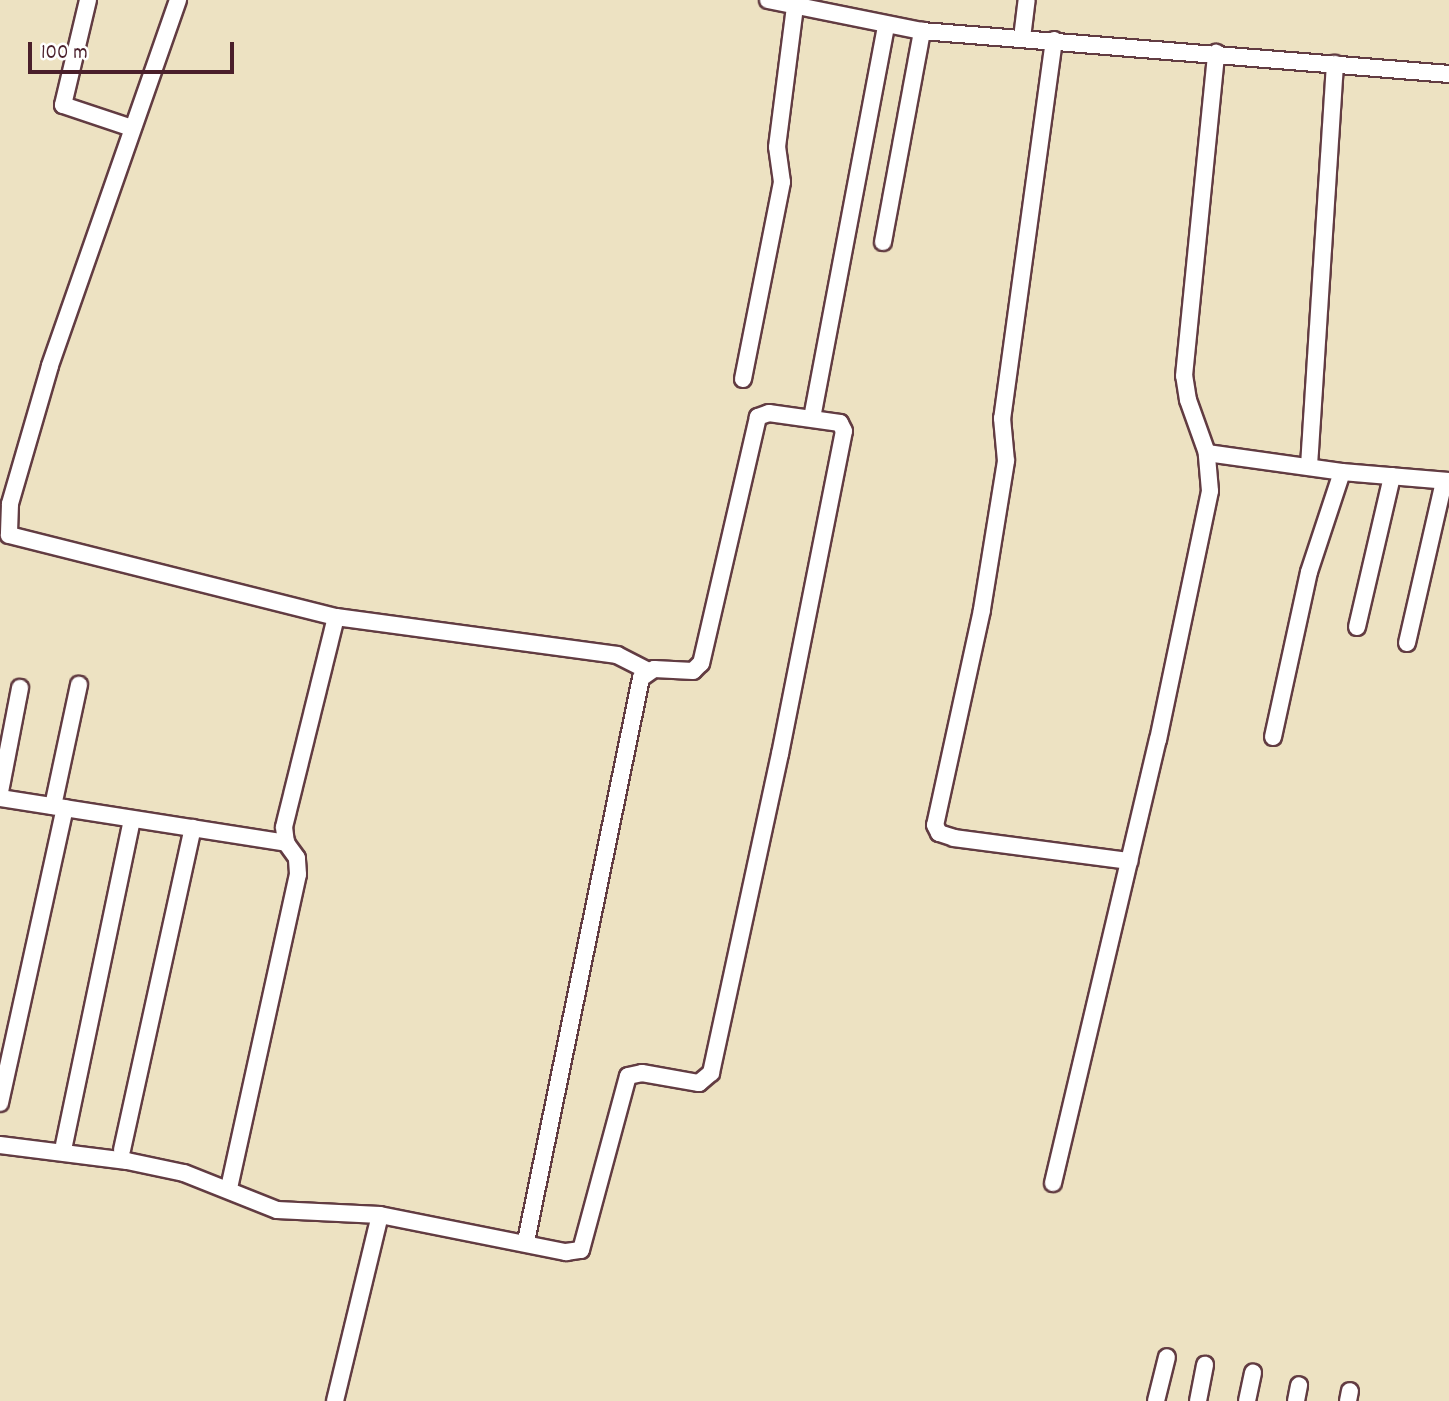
<!DOCTYPE html>
<style>
body{margin:0}
#map{position:relative;width:1449px;height:1401px;overflow:hidden;background:#ede2c2;font-family:Dekko,sans-serif}
div>[style]{position:absolute}
[style*='--x']{left:calc(var(--x)*1px);top:calc(var(--y)*1px);width:calc(var(--w)*1px);rotate:calc(var(--a)*1deg)}
.roads{filter:drop-shadow(2px 0 #623c42) drop-shadow(-2px 0 #623c42) drop-shadow(0 2px #623c42) drop-shadow(0 -2px #623c42)}
.minor>*{height:16px;margin:-8px;padding:0 8px;transform-origin:8px;border-radius:8px;background:#fff}
span{translate:-50% -50%;white-space:nowrap;text-align:center;line-height:1.15;-webkit-text-stroke:7px #fff;paint-order:stroke}
.scale{position:absolute;left:28px;top:42px;width:206px;height:32px;box-sizing:border-box;border:4px solid #4a1f2b;border-top:0;padding-left:9px;font-size:21px;line-height:24px;white-space:nowrap;color:#4a1f2b;-webkit-text-stroke:5px #fff;paint-order:stroke}
</style>
<div id="map">
<div class="roads">
<div class="minor">
<i style="--x:88;--y:0;--w:108;--a:103.4"></i>
<i style="--x:63;--y:105;--w:73;--a:18.4"></i>
<i style="--x:178;--y:0;--w:388;--a:109.3"></i>
<i style="--x:50;--y:366;--w:144;--a:106.2"></i>
<i style="--x:10;--y:504;--w:31;--a:92"></i>
<i style="--x:9;--y:535;--w:337;--a:14.1"></i>
<i style="--x:336;--y:617;--w:284;--a:7.7"></i>
<i style="--x:617;--y:655;--w:35;--a:27"></i>
<i style="--x:768;--y:0;--w:157;--a:11.4"></i>
<i style="--x:922;--y:31;--w:529;--a:4.66"></i>
<i style="--x:1022;--y:38;--w:38;--a:-83"></i>
<i style="--x:1054;--y:40;--w:382;--a:97.8"></i>
<i style="--x:1002;--y:418;--w:43;--a:84.7"></i>
<i style="--x:1006;--y:461;--w:151;--a:99.2"></i>
<i style="--x:982;--y:610;--w:220;--a:102.3"></i>
<i style="--x:935;--y:825;--w:9;--a:63"></i>
<i style="--x:939;--y:833;--w:16;--a:18"></i>
<i style="--x:954;--y:838;--w:177;--a:7.5"></i>
<i style="--x:883;--y:242;--w:215;--a:-79.5"></i>
<i style="--x:743;--y:379;--w:201;--a:-78.8"></i>
<i style="--x:782;--y:182;--w:35;--a:-98"></i>
<i style="--x:777;--y:147;--w:142;--a:-82.7"></i>
<i style="--x:812;--y:418;--w:400;--a:-79.3"></i>
<i style="--x:1207;--y:453;--w:136;--a:8"></i>
<i style="--x:1342;--y:472;--w:107;--a:4.8"></i>
<i style="--x:1309;--y:466;--w:403;--a:-86.3"></i>
<i style="--x:1357;--y:627;--w:155;--a:-76.9"></i>
<i style="--x:1407;--y:643;--w:166;--a:-77.1"></i>
<i style="--x:1273;--y:737;--w:169;--a:-77.7"></i>
<i style="--x:1309;--y:572;--w:105;--a:-71.7"></i>
<i style="--x:0;--y:792;--w:106;--a:-79.1"></i>
<i style="--x:0;--y:798;--w:290;--a:8.9"></i>
<i style="--x:53;--y:806;--w:124;--a:-77.9"></i>
<i style="--x:0;--y:1103;--w:302;--a:-77.6"></i>
<i style="--x:0;--y:1145;--w:128;--a:7.2"></i>
<i style="--x:127;--y:1161;--w:58;--a:11.9"></i>
<i style="--x:184;--y:1173;--w:100;--a:21.7"></i>
<i style="--x:277;--y:1210;--w:103;--a:2.8"></i>
<i style="--x:380;--y:1215;--w:190;--a:11.3"></i>
<i style="--x:566;--y:1252;--w:15;--a:-8"></i>
<i style="--x:581;--y:1250;--w:180;--a:-74.9"></i>
<i style="--x:628;--y:1076;--w:14;--a:-12"></i>
<i style="--x:642;--y:1073;--w:58;--a:10"></i>
<i style="--x:699;--y:1083;--w:16;--a:-40"></i>
<i style="--x:711;--y:1073;--w:326;--a:-77.8"></i>
<i style="--x:780;--y:754;--w:329;--a:-78.8"></i>
<i style="--x:844;--y:431;--w:9;--a:-117"></i>
<i style="--x:840;--y:423;--w:72;--a:-172"></i>
<i style="--x:769;--y:413;--w:12;--a:160"></i>
<i style="--x:758;--y:417;--w:253;--a:103"></i>
<i style="--x:701;--y:663;--w:11;--a:135"></i>
<i style="--x:693;--y:671;--w:39;--a:-177"></i>
<i style="--x:654;--y:669;--w:16;--a:145"></i>
<i style="--x:641;--y:678;--w:575;--a:101.54"></i>
<i style="--x:64;--y:1145;--w:333;--a:-78.2"></i>
<i style="--x:122;--y:1150;--w:330;--a:-77.6"></i>
<i style="--x:1053;--y:1183;--w:455;--a:-76.7"></i>
<i style="--x:1158;--y:740;--w:254;--a:-78.2"></i>
<i style="--x:1210;--y:491;--w:38;--a:-95"></i>
<i style="--x:1207;--y:453;--w:56;--a:-109.7"></i>
<i style="--x:1188;--y:400;--w:24;--a:-99"></i>
<i style="--x:1184;--y:376;--w:325;--a:-84.3"></i>
<i style="--x:229;--y:1188;--w:321;--a:-77.6"></i>
<i style="--x:298;--y:874;--w:16;--a:-94"></i>
<i style="--x:297;--y:858;--w:19;--a:-126"></i>
<i style="--x:286;--y:843;--w:16;--a:-97"></i>
<i style="--x:284;--y:827;--w:216;--a:-76.1"></i>
<i style="--x:335;--y:1401;--w:191;--a:-76.4"></i>
<i style="--x:1156;--y:1401;--w:45;--a:-76"></i>
<i style="--x:1198;--y:1401;--w:37;--a:-79"></i>
<i style="--x:1247;--y:1401;--w:29;--a:-78"></i>
<i style="--x:1296;--y:1401;--w:16;--a:-79"></i>
<i style="--x:1348;--y:1401;--w:10;--a:-79"></i>
</div>
</div>
<div class="scale">100 m</div>
</div>
